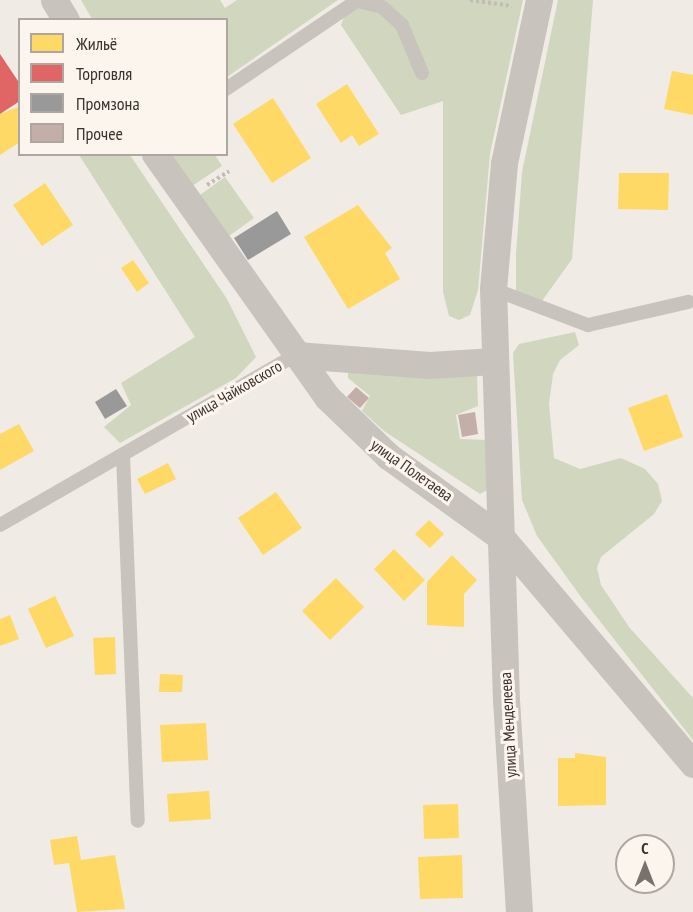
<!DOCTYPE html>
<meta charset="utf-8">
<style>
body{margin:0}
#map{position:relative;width:693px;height:912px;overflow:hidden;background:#f0ebe5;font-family:"PT Sans Narrow",sans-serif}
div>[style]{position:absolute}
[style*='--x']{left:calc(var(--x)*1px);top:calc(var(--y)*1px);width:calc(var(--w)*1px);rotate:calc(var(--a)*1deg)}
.green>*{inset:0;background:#d1d6bf}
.homes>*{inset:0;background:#ffd966}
.shops>*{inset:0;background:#e06666}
.industry>*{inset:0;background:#999}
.building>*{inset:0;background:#c3afa7}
.path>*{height:4px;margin-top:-2px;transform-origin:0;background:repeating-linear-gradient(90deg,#c2bbb6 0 3px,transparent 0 6px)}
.service>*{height:14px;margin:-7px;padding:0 7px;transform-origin:7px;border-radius:7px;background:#c9c3be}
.minor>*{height:27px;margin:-13.5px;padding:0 13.5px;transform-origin:13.5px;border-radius:13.5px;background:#c9c3be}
span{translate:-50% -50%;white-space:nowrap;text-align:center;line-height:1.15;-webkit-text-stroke:6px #fbf5ee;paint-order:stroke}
.street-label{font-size:16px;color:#3b302b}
.legend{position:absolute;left:18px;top:18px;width:210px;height:138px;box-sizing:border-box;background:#fbf5ee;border:2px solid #aea6a0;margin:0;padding:8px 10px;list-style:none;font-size:18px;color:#3b302b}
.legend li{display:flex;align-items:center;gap:12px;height:30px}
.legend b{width:30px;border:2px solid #aea6a0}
.north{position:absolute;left:615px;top:834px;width:60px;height:60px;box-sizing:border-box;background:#fbf5ee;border:2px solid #aea6a0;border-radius:50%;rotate:0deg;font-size:16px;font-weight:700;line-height:24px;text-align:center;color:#3b302b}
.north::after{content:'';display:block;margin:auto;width:21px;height:27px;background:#7a716c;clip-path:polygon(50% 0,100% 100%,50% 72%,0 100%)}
</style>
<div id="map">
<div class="green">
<i style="clip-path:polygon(81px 0,220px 0,225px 8px,237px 0,338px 0,227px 77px,226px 20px,92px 19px)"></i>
<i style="clip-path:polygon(375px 0,523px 0,490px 154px,478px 290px,470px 315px,459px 320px,449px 316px,443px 292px,443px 101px,401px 115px,341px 25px,346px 12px,363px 6px,408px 22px)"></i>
<i style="clip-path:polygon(558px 0,593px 0,572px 259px,542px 301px,516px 294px,516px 254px,522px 172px)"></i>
<i style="clip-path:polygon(79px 155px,130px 155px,227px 299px,256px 357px,236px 378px,120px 443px,104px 427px,131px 405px,121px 383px,195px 337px)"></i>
<i style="clip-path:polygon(169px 155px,215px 155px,222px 166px,192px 186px)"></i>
<i style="clip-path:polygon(225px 177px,254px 218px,229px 236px,200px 195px)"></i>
<i style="clip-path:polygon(575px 332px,579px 345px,560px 360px,553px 374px,549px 404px,554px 458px,580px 469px,621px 458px,645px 469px,658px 484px,662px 501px,654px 514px,601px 557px,597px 568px,601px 585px,629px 627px,693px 698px,693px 740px,581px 597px,537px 536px,522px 500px,513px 353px,519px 344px)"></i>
<i style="clip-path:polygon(348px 370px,477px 376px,478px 406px,456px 415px,460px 439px,487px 440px,489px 489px,480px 494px,384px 431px,362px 411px,370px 396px,348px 378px)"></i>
</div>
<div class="homes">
<i style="clip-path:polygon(672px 71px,693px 75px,693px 115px,664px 109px)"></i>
<i style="clip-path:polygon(347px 84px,379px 134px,359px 146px,352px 135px,341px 143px,316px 104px)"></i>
<i style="clip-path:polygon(273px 98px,311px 158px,272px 183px,233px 124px)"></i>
<i style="clip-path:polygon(18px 107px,20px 142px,0 155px,0 114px)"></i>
<i style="clip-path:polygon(619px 173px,669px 173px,668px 210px,618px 209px)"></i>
<i style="clip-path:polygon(45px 183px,73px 225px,42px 246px,13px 205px)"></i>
<i style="clip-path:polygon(358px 205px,392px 248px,385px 253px,400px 279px,348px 309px,304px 237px)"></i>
<i style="clip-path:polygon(133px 260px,149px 283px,137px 292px,121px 268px)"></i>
<i style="clip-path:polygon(667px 394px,683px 437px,644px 451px,628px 408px)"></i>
<i style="clip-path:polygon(19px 424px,34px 451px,0 470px,0 434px)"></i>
<i style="clip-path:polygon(168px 463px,176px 479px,145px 494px,137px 479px)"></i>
<i style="clip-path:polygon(276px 492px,302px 528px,263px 555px,238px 518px)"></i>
<i style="clip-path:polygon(429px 520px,444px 534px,430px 548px,415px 534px)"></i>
<i style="clip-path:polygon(394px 549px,425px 580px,404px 601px,374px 569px)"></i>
<i style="clip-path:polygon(452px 555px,477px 580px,464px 594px,464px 627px,427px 625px,427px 582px)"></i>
<i style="clip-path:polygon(336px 578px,364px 607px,330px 640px,302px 611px)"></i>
<i style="clip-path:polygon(55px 596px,74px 636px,46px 648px,28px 609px)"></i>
<i style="clip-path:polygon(10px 615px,19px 639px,0 646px,0 619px)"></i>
<i style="clip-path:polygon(115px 637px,116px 674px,95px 675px,93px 638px)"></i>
<i style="clip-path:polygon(160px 674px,183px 675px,182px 692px,159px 692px)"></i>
<i style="clip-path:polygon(206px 723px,208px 760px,162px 762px,160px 725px)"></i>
<i style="clip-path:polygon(575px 753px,606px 757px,606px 805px,558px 806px,558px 758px,575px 758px)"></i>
<i style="clip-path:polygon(209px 791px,211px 819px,169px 822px,167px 794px)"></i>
<i style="clip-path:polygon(458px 804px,459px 838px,424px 839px,423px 805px)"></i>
<i style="clip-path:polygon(77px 836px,81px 860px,115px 855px,125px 909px,77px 912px,69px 863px,54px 865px,50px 840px)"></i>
<i style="clip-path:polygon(462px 855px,463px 898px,420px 899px,418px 857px)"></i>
</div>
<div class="shops">
<i style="clip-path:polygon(0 54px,20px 84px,20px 101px,0 114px)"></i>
</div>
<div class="industry">
<i style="clip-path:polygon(277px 211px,291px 234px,248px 260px,234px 238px)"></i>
<i style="clip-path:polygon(116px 389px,127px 406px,105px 419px,95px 402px)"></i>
</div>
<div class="building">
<i style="clip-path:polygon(356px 387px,369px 398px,360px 408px,347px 397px)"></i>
<i style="clip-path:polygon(475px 412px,478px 434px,462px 437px,458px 415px)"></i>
</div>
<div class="path">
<i style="--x:470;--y:0;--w:42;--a:8.1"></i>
<i style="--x:207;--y:185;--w:26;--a:-32"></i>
</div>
<div class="service">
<i style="--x:358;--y:1;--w:25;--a:14"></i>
<i style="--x:382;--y:7;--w:27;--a:42"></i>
<i style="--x:402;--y:25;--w:52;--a:67.4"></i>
<i style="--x:226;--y:89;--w:159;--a:-34"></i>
<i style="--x:493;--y:289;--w:102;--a:20.8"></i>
<i style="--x:588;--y:325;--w:103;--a:-13"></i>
<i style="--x:123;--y:455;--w:366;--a:87.7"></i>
<i style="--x:0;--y:525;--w:341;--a:-29.9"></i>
</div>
<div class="minor">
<i style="--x:54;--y:0;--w:23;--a:59"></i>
<i style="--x:155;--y:154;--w:298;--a:54.7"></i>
<i style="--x:327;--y:397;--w:85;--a:44"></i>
<i style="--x:388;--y:456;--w:140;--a:35.7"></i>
<i style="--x:502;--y:538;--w:296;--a:49.8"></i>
<i style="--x:296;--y:355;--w:134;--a:4.3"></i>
<i style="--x:430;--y:365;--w:64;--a:-3.6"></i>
<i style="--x:519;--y:912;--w:211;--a:-93.5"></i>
<i style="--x:506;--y:701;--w:412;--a:-91.8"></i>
<i style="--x:493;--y:289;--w:126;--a:-85"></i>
<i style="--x:504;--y:163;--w:167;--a:-77.9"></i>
</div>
<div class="street-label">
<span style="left:234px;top:391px;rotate:-30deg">улица Чайковского</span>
<span style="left:412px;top:470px;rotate:35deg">улица Полетаева</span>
<span style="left:508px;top:725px;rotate:-93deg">улица Менделеева</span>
</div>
<ul class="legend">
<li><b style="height:16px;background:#ffd966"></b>Жильё</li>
<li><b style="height:16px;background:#e06666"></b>Торговля</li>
<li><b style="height:16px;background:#999"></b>Промзона</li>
<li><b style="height:16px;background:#c3afa7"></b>Прочее</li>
</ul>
<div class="north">С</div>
</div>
